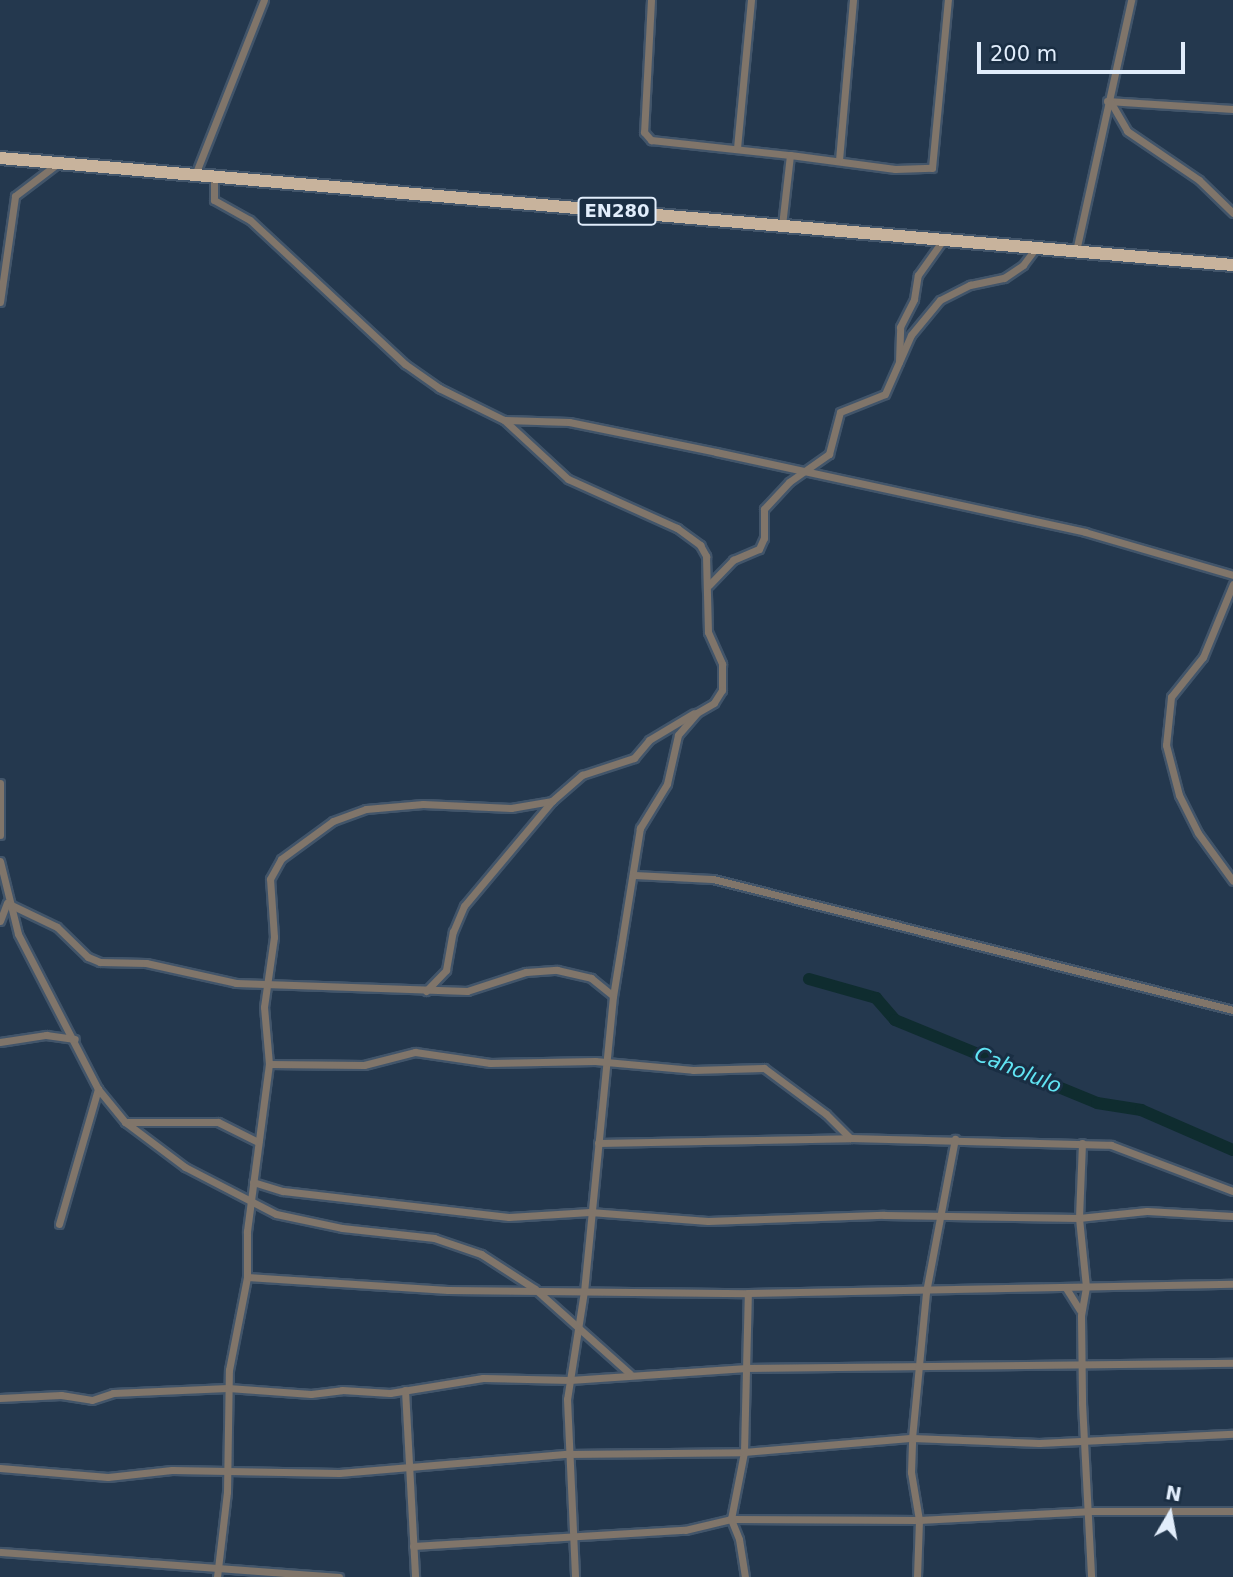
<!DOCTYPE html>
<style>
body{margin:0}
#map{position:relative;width:1233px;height:1577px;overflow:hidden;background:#24384e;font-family:"DejaVu Sans",sans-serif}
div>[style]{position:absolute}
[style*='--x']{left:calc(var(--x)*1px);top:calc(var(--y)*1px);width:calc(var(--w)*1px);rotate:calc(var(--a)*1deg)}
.river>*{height:12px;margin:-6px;padding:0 6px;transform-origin:6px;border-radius:6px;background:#0f2c2f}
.roads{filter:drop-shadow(2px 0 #42556a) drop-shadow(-2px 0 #42556a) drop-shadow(0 2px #42556a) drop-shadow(0 -2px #42556a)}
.minor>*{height:7px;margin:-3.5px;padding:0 3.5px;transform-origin:3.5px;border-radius:3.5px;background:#80756a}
.primary>*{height:12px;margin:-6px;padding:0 6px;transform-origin:6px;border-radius:6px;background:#c8b39c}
span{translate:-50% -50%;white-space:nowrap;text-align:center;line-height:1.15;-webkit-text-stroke:6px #1a2e43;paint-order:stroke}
.shield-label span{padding:2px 5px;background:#1a2e43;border:2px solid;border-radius:5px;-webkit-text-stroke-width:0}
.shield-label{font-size:18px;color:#e1edfb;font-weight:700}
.water-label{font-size:21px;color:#61e5f4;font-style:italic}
.north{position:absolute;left:1135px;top:1479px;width:70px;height:70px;-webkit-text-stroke:5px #1a2e43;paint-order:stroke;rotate:10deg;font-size:19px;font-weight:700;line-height:28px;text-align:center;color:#e1edfb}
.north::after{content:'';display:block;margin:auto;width:24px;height:32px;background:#e1edfb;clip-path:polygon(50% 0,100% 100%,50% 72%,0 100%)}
.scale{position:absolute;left:977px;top:42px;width:208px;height:32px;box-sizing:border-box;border:4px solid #e1edfb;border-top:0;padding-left:9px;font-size:21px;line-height:24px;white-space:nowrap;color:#e1edfb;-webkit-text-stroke:5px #1a2e43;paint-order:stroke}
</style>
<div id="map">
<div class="river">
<i style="--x:809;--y:979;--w:70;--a:15.8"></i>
<i style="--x:876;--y:998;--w:29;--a:49"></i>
<i style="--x:895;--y:1020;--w:218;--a:22.3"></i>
<i style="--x:1097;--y:1103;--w:45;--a:9"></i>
<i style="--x:1141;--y:1110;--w:100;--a:23.5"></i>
</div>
<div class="roads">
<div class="minor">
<i style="--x:651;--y:0;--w:132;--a:93"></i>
<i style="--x:644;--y:132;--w:11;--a:49"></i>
<i style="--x:651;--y:140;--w:140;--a:6.2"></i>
<i style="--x:790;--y:155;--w:70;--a:96.5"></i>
<i style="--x:1107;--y:101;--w:126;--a:3.6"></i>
<i style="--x:1110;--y:101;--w:34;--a:60"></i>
<i style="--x:1127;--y:131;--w:87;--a:34.2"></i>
<i style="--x:1199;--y:180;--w:47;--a:44.1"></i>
<i style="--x:737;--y:148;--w:149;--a:-84.6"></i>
<i style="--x:790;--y:155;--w:106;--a:7.6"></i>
<i style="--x:895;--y:169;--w:37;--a:-2"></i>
<i style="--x:932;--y:168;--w:169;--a:-84.6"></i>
<i style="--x:839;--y:160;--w:161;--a:-85"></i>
<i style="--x:195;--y:175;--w:188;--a:-68.5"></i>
<i style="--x:214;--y:177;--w:23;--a:90"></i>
<i style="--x:214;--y:200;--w:41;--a:29.1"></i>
<i style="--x:250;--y:220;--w:212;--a:42.9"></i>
<i style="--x:405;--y:364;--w:42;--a:35.2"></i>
<i style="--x:439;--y:388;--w:72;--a:26.2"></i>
<i style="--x:504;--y:420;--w:87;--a:42.7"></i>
<i style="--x:568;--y:479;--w:120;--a:24.2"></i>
<i style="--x:677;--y:528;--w:29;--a:36"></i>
<i style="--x:700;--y:545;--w:13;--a:61"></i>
<i style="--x:706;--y:556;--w:76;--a:88.5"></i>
<i style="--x:708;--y:632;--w:35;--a:66"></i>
<i style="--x:722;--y:664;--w:26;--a:90"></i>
<i style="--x:722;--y:690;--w:15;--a:122"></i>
<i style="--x:714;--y:703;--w:20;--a:150"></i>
<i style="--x:697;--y:713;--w:29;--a:131"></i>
<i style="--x:678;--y:735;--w:50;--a:102.7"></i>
<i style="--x:667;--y:784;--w:52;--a:121.5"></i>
<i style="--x:640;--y:828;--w:170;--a:99.1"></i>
<i style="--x:613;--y:996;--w:296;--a:95.6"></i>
<i style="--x:584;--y:1291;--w:109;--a:98.9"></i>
<i style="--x:567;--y:1399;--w:178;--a:87.4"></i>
<i style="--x:1076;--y:251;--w:257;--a:-77.6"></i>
<i style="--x:0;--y:302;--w:107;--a:-81.9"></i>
<i style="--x:15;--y:196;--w:53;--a:-37.3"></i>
<i style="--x:899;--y:362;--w:35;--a:-88"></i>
<i style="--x:900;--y:327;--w:31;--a:-63"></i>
<i style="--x:914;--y:299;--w:24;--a:-81"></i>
<i style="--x:918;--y:275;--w:43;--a:-54.5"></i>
<i style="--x:505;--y:420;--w:64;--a:1.8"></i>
<i style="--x:569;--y:422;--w:150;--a:11.5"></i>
<i style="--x:716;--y:452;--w:378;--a:12.2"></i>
<i style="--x:1085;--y:532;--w:154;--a:16.2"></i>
<i style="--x:1233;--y:584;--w:79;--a:112.3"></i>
<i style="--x:1203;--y:657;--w:51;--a:128.7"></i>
<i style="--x:1171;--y:697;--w:48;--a:95.9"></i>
<i style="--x:1166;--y:745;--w:52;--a:75.4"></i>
<i style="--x:1179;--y:795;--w:42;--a:63.4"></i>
<i style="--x:1198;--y:833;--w:59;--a:53.9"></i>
<i style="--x:709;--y:585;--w:35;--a:-46"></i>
<i style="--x:733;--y:560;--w:28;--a:-23"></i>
<i style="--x:759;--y:549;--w:12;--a:-66"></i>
<i style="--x:764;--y:538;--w:29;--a:-90"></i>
<i style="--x:764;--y:509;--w:37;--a:-47"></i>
<i style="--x:789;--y:482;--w:49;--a:-35"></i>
<i style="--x:829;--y:454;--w:43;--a:-75.3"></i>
<i style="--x:840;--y:412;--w:48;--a:-21.8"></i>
<i style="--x:885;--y:394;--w:64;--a:-66.2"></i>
<i style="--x:911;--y:335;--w:45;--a:-50.4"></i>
<i style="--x:940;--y:300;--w:34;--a:-27"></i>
<i style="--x:970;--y:285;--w:35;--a:-12"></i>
<i style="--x:1004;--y:278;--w:23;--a:-34"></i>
<i style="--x:1023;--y:265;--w:21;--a:-53"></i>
<i style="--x:0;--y:783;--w:52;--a:90"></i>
<i style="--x:0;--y:861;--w:75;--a:76.1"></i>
<i style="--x:18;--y:934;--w:174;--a:62.7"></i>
<i style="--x:98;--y:1089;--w:43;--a:50.7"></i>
<i style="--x:125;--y:1122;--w:93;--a:0"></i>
<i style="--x:218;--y:1122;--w:45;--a:26.6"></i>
<i style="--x:633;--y:875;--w:80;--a:2.9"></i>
<i style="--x:713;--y:879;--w:536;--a:14.14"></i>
<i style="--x:0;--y:921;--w:19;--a:-69"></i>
<i style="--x:7;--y:903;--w:55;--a:25.6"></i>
<i style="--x:57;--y:927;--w:43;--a:44.1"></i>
<i style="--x:88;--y:957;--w:13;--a:23"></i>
<i style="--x:100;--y:962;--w:46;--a:1.2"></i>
<i style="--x:146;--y:963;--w:92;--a:12.5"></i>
<i style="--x:236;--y:983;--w:231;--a:2"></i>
<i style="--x:467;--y:991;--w:62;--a:-17.9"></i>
<i style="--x:526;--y:972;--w:31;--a:-4"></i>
<i style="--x:557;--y:970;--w:35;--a:13"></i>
<i style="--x:591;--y:978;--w:28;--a:39"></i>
<i style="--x:426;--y:991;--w:29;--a:-46"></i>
<i style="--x:446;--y:970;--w:39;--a:-80"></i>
<i style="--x:453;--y:932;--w:28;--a:-67"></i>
<i style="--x:464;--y:906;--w:137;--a:-50"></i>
<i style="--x:0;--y:1042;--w:47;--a:-8.7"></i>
<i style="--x:46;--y:1035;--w:29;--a:8"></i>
<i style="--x:269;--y:1064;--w:57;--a:-95"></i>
<i style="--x:264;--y:1007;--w:71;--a:-81.9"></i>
<i style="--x:274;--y:937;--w:58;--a:-93.9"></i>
<i style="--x:270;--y:879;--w:23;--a:-61"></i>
<i style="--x:281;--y:859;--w:64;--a:-36.2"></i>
<i style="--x:333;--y:821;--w:35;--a:-20"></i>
<i style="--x:366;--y:809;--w:57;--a:-5"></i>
<i style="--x:423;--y:804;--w:88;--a:2.6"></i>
<i style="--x:511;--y:808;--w:42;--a:-9.7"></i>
<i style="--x:552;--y:801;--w:40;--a:-41"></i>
<i style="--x:582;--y:775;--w:55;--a:-18.1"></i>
<i style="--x:634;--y:758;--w:23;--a:-50"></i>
<i style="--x:649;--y:740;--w:52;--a:-31"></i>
<i style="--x:125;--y:1122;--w:75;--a:36.9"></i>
<i style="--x:185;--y:1167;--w:102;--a:27.3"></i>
<i style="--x:276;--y:1214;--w:67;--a:12"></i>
<i style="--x:342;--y:1228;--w:93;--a:6.2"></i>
<i style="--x:434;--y:1238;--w:50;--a:18.8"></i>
<i style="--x:481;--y:1254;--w:64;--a:32.9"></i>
<i style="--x:535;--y:1289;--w:127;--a:41.8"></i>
<i style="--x:598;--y:1143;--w:252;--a:-1.1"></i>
<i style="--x:850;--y:1138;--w:261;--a:1.5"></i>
<i style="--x:1111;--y:1145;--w:130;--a:20.7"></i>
<i style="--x:1082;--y:1143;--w:75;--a:92.3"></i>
<i style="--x:1079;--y:1218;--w:69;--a:84.2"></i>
<i style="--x:1086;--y:1287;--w:29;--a:100"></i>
<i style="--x:1081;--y:1316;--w:87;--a:89.3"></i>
<i style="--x:1082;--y:1403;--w:174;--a:87"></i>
<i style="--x:253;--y:1182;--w:31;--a:17"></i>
<i style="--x:283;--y:1191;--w:227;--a:6.6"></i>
<i style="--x:509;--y:1217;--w:81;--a:-3.5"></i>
<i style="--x:590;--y:1212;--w:118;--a:4.4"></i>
<i style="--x:708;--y:1221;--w:176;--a:-2"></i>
<i style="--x:884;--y:1215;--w:195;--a:0.9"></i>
<i style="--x:1079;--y:1218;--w:68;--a:-5.9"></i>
<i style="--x:1147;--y:1211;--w:86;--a:3.3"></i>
<i style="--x:59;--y:1224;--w:141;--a:-73.9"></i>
<i style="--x:247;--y:1277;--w:201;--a:3.7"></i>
<i style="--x:448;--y:1290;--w:300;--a:0.6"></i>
<i style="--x:748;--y:1293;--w:485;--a:-1.1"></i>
<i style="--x:1066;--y:1288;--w:26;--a:58"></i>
<i style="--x:405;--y:1390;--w:187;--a:86.9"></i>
<i style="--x:0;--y:1398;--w:61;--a:-2.8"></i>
<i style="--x:61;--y:1395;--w:31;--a:9"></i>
<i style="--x:92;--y:1400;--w:22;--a:-18"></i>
<i style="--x:113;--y:1393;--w:115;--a:-2.5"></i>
<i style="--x:228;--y:1388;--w:83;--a:4.1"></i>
<i style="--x:311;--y:1394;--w:31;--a:-7"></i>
<i style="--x:342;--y:1390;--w:48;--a:3.6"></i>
<i style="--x:390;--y:1393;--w:94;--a:-9.2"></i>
<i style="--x:483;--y:1378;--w:87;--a:1.3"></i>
<i style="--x:570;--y:1380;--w:177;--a:-3.9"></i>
<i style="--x:747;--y:1368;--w:486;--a:-0.6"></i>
<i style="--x:0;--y:1468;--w:108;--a:4.8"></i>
<i style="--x:108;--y:1477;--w:64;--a:-6.2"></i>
<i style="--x:172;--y:1470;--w:167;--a:1"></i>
<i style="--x:339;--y:1473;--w:229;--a:-4.8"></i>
<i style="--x:567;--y:1454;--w:177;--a:-0.6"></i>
<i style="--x:744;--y:1452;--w:159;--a:-88.6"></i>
<i style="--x:413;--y:1546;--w:272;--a:-3.4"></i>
<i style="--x:685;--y:1530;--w:47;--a:-13.4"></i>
<i style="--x:731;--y:1519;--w:188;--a:0.3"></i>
<i style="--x:919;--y:1520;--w:169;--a:-3"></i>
<i style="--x:1088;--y:1511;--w:145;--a:0"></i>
<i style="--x:0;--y:1552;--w:340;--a:4.2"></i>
<i style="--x:217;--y:1577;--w:86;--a:-83.3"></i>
<i style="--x:227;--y:1492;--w:122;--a:-89.1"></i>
<i style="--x:229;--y:1370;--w:95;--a:-79"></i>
<i style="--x:247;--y:1277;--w:46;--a:-90"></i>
<i style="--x:247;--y:1231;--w:168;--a:-82.5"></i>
<i style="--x:269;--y:1064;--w:95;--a:0.6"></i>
<i style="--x:364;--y:1065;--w:53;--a:-14.3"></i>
<i style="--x:415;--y:1052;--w:76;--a:8.3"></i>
<i style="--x:490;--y:1063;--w:105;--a:-1.1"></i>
<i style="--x:595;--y:1061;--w:98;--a:5.2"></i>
<i style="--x:693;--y:1070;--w:71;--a:-1.6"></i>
<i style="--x:764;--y:1068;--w:77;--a:36.6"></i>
<i style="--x:826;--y:1114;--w:34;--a:45"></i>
<i style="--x:745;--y:1577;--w:38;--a:-99"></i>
<i style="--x:739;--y:1539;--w:22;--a:-112"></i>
<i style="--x:731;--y:1519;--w:68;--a:-79"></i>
<i style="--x:744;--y:1452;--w:169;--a:-4.8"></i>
<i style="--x:912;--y:1438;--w:147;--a:-84.5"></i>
<i style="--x:926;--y:1292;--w:156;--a:-79.3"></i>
<i style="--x:917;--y:1577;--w:57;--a:-88"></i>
<i style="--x:919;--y:1520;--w:49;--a:-99.5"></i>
<i style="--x:911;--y:1472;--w:34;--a:-88"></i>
<i style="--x:912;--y:1438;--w:127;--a:2.3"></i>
<i style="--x:1039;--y:1443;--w:194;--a:-2.7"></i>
</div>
<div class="primary">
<i style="--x:0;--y:158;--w:1238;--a:4.96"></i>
</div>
</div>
<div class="shield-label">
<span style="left:617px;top:211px">EN280</span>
</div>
<div class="water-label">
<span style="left:1018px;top:1070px;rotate:22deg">Caholulo</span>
</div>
<div class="north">N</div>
<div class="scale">200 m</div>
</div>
